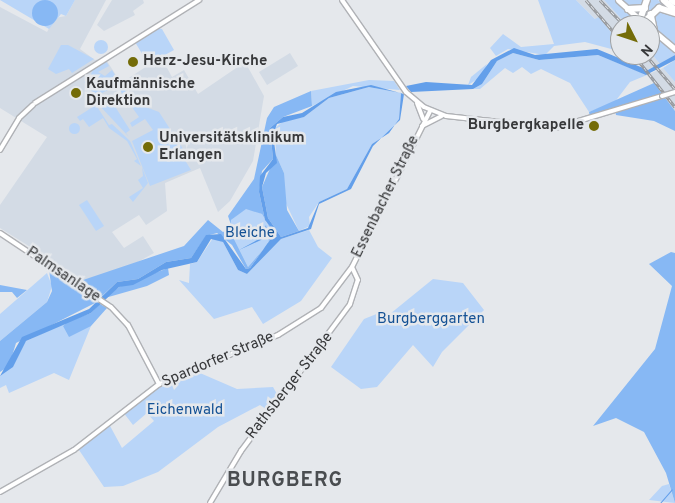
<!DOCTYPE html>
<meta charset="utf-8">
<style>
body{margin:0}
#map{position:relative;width:675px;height:503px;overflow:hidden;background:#e5e8ec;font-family:Overpass,sans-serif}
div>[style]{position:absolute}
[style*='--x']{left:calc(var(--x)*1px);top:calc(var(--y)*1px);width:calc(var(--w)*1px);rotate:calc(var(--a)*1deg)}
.built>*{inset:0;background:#d3dbe5}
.green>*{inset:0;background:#b9d5f8}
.round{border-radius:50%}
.forest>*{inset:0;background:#87b8f4}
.water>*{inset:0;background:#639fea}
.stream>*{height:1px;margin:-0.5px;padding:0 0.5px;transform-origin:0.5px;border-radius:0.5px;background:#639fea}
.roads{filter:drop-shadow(1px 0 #b0b2b6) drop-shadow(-1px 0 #b0b2b6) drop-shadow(0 1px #b0b2b6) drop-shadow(0 -1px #b0b2b6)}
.minor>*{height:4px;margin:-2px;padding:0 2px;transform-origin:2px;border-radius:2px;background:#fff}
.major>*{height:5px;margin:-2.5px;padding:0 2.5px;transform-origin:2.5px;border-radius:2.5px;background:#fff}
.highway>*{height:5.5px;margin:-2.75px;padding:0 2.75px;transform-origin:2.75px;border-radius:2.75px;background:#fff}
.rail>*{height:3px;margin-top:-1.5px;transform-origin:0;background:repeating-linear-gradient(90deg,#e5e8ec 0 4px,#929497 0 8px);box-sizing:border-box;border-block:1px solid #929497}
.bridges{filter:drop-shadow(1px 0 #b0b2b6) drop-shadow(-1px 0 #b0b2b6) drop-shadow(0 1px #b0b2b6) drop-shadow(0 -1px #b0b2b6)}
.minor-bridge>*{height:4px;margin:-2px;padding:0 2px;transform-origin:2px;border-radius:2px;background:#fff}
.dots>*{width:14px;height:14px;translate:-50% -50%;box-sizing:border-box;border:2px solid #e5e8ec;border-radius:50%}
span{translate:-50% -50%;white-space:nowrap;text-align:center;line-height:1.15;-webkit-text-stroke:5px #e5e8ec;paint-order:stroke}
.poi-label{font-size:15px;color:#37383a;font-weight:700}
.left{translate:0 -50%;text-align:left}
.right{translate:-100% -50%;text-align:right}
.street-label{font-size:15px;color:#37383a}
.park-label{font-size:15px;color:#145194}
.district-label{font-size:20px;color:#4a4d50;font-weight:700;letter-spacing:1px}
.north{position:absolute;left:610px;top:15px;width:50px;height:50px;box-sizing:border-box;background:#e5e8ec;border:1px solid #9fa2a5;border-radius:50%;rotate:131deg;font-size:14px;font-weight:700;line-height:20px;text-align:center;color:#37383a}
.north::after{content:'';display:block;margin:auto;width:18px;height:22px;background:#746c08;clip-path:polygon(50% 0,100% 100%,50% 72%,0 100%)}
</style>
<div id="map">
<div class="built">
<i style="clip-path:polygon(75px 0,106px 0,80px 49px,95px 60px,105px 58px,121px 83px,161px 57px,172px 77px,184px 70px,198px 94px,245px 62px,264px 96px,253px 161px,230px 201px,218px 212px,200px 168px,165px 183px,167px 211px,146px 225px,139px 215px,112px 232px,124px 248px,143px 236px,154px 253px,127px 268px,83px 280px,0 228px,0 205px,47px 137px,0 108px,0 7px,47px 32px,55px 18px,66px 16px)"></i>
<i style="clip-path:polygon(112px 0,143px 0,144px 3px,133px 11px,135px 15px,104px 31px,97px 25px)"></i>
<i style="clip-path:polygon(576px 0,604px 0,627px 25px,620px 25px,620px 54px,615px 50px,617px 40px)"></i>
<i style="clip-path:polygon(650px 52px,660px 64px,648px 70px,621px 55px)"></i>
<i style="clip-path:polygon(290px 53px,298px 66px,267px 85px,259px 72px)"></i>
<i style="clip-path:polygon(663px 68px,675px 82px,675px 111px,647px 75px)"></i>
</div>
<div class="green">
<i style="clip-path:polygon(0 0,75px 0,66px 16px,61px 14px,49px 29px)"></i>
<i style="clip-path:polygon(538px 0,576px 0,595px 19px,599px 17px,617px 40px,615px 50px,585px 42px,554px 46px,545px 55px,508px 49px,496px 56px,490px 48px,503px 34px,521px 47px,554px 44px)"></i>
<i style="clip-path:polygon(604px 0,658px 0,675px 17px,675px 55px,660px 64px,650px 52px,650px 25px,627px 25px)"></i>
<i style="clip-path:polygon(157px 28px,162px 29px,174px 50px,143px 67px,147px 62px,135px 42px)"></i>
<i class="round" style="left:94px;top:40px;width:14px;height:14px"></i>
<i style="clip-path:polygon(61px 45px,68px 45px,94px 59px,72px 73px,69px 69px,56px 74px,48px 69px)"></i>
<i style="clip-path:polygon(513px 53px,539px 60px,598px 55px,647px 75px,630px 82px,614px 103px,589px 112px,570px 83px,541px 69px,531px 74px,522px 67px,513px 73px,505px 68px,480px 89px,473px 89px,482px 84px,497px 61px)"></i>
<i style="clip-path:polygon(675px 60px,675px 82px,663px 68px)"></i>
<i style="clip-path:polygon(106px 61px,109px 66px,98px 72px,105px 76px,112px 70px,120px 84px,96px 96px,84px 82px,96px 77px,90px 77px,93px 69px)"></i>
<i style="clip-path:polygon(487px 64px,481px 77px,468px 85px,471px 77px)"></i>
<i style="clip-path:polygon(369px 80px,394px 81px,400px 90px,353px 86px,312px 106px,311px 91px)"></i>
<i style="clip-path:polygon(123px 87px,132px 102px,159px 112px,183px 149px,180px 152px,191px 170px,150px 186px,132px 141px,153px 130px,145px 119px,132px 127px,130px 123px,139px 117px,119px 89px)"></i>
<i style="clip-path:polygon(369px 87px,401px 93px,399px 119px,389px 133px,372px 144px,347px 189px,319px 202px,309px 217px,310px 226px,299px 231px,282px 195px,284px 173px,276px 155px,275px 128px,286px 119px,304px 117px,329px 98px)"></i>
<i style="clip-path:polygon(109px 97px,130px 130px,126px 133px,129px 137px,98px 104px)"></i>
<i style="clip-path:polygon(96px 105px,109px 125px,112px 124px,130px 141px,141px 166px,134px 161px,137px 159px,127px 141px,109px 128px,103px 118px,89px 127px,83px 119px,80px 121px,77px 117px)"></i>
<i class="round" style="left:68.5px;top:122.5px;width:11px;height:11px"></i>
<i style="clip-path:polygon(142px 167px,148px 183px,133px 202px,129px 197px,143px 188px,138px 180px,143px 176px)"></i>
<i style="clip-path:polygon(87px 200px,104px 226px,96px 231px,79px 205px)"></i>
<i style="clip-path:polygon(246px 208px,262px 214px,271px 231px,268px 244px,248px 267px,230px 231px,231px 220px)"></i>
<i style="clip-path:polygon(309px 230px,318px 247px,332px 258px,301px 301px,263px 324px,252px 307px,214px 319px,179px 280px,189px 283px,190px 264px,197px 262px,213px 238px,223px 242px,238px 270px,247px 274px,281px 239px)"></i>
<i style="clip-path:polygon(47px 273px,52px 286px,47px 302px,0 341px,0 314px)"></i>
<i style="clip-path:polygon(433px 279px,463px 283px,484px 310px,442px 352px,433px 367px,413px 345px,377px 387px,361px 389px,331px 367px,364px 319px,379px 313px,385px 318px)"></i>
<i style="clip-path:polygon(67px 322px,63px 326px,91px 326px,69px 380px,54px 373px,9px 393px,6px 385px,0 388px,0 376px,22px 343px)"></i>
<i style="clip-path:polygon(200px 373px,237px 389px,273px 387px,277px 394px,266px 409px,260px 405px,218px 427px,158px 472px,123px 486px,104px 487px,79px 450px,109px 424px,122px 448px,154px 421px,147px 413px,133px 425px,123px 412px,159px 388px)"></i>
<i style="clip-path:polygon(669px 484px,675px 503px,649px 500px,662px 486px)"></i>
</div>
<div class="forest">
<i class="round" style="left:32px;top:0;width:26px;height:26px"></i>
<i style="clip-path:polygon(654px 83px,675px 111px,675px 131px,654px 121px,616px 115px,615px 110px,590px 117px,589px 112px)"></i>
<i style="clip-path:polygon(evenodd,311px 91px,312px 106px,283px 117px,270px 128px,273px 159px,262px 171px,259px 192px,265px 220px,275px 233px,250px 268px,246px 269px,232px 245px,217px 233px,206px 236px,191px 258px,166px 262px,138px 279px,117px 282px,102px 296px,83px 280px,184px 246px,208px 220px,223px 232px,232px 228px,228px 216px,254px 179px,267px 118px,274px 107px,311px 91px,246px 209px,262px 214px,271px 230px,268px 244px,248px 267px,230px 231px,231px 220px,246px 209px)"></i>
<i style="clip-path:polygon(276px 155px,284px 173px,287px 210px,299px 231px,281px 237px,268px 218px,262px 187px)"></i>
<i style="clip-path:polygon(671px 252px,675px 253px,675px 503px,666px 473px,644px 432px,616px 418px,593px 426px,655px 349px,672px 286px,649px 264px)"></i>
<i style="clip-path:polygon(168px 268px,169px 275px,147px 286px,105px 298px,119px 287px)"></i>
<i style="clip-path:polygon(49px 270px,97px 302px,16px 343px,9px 366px,0 372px,0 341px,47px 302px,52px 291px)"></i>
<i style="clip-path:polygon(0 285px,27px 290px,17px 298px,12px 292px,0 292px)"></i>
<i style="clip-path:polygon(100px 304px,107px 308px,91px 326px,69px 337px,63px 326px,67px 322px,91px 313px)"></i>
</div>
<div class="water">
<i style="clip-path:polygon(514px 48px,535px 55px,597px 49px,648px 70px,675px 55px,675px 60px,646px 75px,598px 55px,539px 60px,513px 53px,497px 61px,482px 84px,473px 89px,411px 92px,406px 86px,426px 82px,472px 85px,491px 60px)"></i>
<i style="clip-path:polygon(evenodd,371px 85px,404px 94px,400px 120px,373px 146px,351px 189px,319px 204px,311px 229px,281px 239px,247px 274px,238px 270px,223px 242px,211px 239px,197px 262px,162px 270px,133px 285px,119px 287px,91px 313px,26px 341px,13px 367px,0 376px,22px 337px,89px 309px,117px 282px,138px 279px,166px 262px,191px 258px,206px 235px,221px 234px,246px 269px,250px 268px,275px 233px,265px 220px,259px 192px,260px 176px,273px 159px,270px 128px,283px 117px,302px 113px,336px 92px,371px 85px,369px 87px,401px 93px,399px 119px,389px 133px,372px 144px,347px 189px,319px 202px,308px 228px,281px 237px,268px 218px,262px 187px,266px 173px,277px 163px,273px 135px,277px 124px,304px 117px,329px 98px,369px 87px)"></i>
<i style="clip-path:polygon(266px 225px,267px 232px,261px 240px,239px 250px,261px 238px)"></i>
</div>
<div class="stream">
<i style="--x:660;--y:503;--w:18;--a:-49"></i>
</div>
<div class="roads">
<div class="minor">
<i style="--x:342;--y:0;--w:112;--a:55.2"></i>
<i style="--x:406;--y:92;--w:23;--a:40"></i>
<i style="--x:424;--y:107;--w:24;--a:22"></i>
<i style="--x:446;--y:116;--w:110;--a:6.3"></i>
<i style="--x:555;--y:128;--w:112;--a:-16.7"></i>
<i style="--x:35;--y:103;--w:194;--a:-32.1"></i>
<i style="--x:417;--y:103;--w:17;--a:69"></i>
<i style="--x:422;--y:126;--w:22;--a:-27"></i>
<i style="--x:0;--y:150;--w:37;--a:-59"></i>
<i style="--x:19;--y:118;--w:19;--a:-43"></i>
<i style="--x:0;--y:233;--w:133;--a:33.7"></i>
<i style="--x:111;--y:307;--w:25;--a:47"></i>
<i style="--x:128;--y:325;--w:67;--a:62.3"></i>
<i style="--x:0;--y:492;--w:85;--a:-29.6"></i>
<i style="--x:74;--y:450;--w:108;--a:-37.8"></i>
<i style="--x:159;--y:384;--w:129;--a:-22.4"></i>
<i style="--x:278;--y:335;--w:51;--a:-32.1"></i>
<i style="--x:321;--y:308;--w:51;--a:-52.9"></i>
<i style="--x:352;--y:267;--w:174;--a:-63.4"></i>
<i style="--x:210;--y:503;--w:61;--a:-59.2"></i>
<i style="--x:241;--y:451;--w:183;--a:-53.4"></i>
<i style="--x:350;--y:304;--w:25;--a:-72"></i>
<i style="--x:358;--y:280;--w:14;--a:-115"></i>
</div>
<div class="major">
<i style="--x:618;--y:0;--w:38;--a:42"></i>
<i style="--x:650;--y:28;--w:33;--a:40"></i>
</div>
<div class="highway">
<i style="--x:664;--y:0;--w:15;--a:42"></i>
<i style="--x:672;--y:0;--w:4;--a:34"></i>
<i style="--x:628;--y:9;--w:17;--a:-3"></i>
<i style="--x:651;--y:14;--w:19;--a:78"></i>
<i style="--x:640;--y:20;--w:21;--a:-71"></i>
<i style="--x:643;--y:23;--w:22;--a:-43"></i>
<i style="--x:659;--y:8;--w:17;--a:17"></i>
</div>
</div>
<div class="rail">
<i style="--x:586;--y:0;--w:52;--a:48.9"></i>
<i style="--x:600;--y:0;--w:35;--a:46"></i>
<i style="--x:634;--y:55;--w:66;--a:51.7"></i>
<i style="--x:646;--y:55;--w:45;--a:49.5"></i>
</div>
<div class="bridges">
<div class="minor-bridge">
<i style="--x:662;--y:96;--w:14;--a:-17"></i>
</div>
</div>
<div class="dots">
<i style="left:133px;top:62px;background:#746c08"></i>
<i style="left:76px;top:93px;background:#746c08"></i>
<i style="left:594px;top:126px;background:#746c08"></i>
<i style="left:148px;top:147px;background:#746c08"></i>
</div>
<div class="poi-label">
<span class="left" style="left:143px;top:62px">Herz-Jesu-Kirche</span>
<span class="left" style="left:86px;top:93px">Kaufmännische<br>Direktion</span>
<span class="right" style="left:584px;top:126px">Burgbergkapelle</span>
<span class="left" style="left:159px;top:147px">Universitätsklinikum<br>Erlangen</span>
</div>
<div class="street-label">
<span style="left:386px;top:197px;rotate:-64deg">Essenbacher Straße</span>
<span style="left:63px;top:275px;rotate:34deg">Palmsanlage</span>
<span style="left:218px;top:360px;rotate:-23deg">Spardorfer Straße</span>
<span style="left:290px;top:386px;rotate:-52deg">Rathsberger Straße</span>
</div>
<div class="park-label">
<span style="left:250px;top:234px">Bleiche</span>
<span style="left:431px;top:320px">Burgberggarten</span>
<span style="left:185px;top:411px">Eichenwald</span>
</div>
<div class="district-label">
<span style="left:285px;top:481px">BURGBERG</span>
</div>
<div class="north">N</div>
</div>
